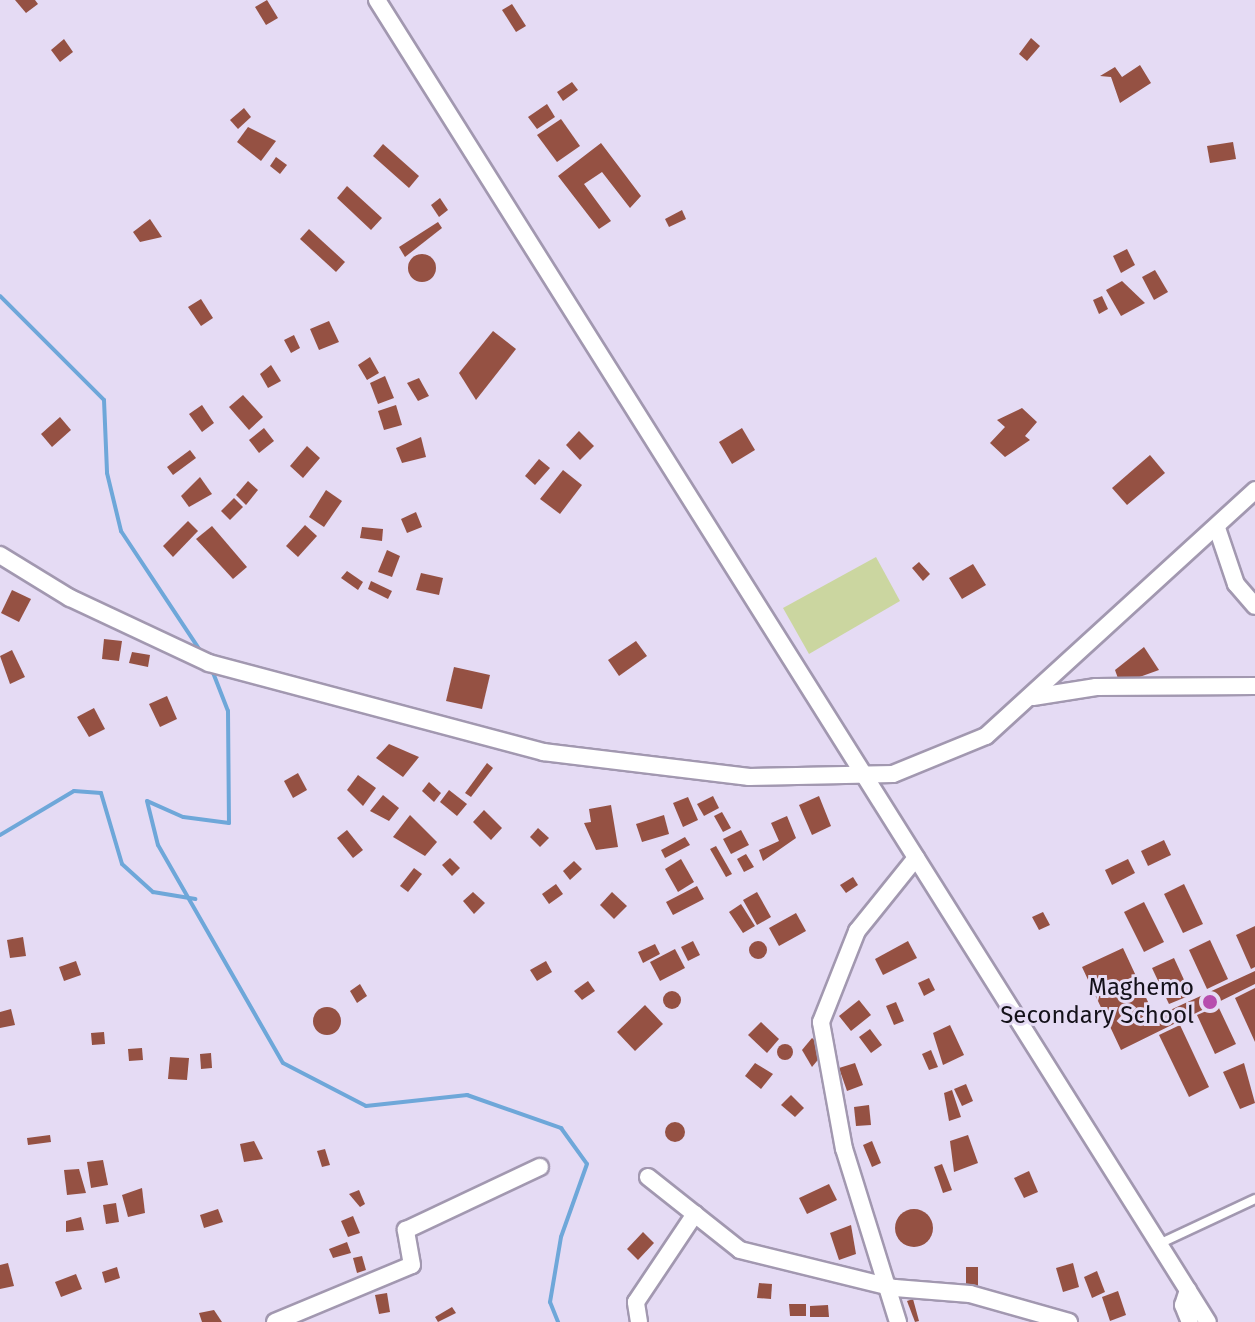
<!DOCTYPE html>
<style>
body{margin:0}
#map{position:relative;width:1255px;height:1322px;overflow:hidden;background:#e5dbf4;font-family:"Fira Sans",sans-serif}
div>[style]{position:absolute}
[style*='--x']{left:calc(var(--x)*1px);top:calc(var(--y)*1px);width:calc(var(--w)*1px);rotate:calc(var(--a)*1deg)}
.green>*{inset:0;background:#cbd6a0}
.stream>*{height:4px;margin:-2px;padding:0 2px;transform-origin:2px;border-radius:2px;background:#6ea7d9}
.building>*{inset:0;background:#955143}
.round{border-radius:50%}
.roads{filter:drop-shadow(2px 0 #a298b0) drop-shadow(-2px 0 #a298b0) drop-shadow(0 2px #a298b0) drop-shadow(0 -2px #a298b0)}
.lane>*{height:8px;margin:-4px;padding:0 4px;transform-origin:4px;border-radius:4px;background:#fff}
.street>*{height:16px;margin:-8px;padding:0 8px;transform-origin:8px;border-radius:8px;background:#fff}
.dots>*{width:22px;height:22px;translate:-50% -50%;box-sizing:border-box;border:4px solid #e5dbf4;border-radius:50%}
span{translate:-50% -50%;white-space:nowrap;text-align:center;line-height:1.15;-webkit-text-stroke:6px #e5dbf4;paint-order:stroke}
.poi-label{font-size:24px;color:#141119}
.right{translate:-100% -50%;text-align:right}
</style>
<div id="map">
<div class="green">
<i style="clip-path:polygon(876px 557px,900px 601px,809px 654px,783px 608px)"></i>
</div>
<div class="stream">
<i style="--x:0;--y:296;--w:147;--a:45"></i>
<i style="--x:104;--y:400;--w:73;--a:87.6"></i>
<i style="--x:107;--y:473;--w:60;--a:76.4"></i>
<i style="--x:121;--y:531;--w:145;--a:56.5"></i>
<i style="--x:212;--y:670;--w:44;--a:68.7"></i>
<i style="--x:228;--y:711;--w:112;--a:89.5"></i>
<i style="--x:229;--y:823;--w:46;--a:-172.6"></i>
<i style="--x:183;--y:817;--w:39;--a:-156"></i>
<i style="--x:147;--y:801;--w:45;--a:76"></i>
<i style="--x:158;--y:845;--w:251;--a:60.2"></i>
<i style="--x:283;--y:1063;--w:93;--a:27.4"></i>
<i style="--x:366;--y:1106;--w:102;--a:-6.2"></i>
<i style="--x:467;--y:1095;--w:100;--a:19.3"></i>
<i style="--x:561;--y:1128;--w:44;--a:54.2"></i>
<i style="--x:587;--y:1164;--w:77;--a:109.6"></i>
<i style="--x:561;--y:1237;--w:66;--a:99.6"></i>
<i style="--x:550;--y:1302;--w:22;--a:68"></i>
<i style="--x:0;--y:835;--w:86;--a:-30.7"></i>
<i style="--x:74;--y:791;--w:27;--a:4"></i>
<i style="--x:101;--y:793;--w:74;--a:73.5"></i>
<i style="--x:122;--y:864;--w:42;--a:42.1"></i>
<i style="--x:153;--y:892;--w:43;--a:9.5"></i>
</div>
<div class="building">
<i style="clip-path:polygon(15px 0,35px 0,38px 4px,26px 13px)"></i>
<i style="clip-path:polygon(267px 0,278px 18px,266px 25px,255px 7px)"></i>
<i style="clip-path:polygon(512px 4px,526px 26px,516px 32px,502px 10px)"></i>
<i style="clip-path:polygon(1031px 38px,1040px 46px,1027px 61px,1019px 54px)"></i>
<i style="clip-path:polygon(64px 39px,73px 52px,60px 62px,51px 50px)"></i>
<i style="clip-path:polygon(1140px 65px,1151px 83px,1120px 103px,1111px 77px,1100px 76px,1115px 67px,1122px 77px)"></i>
<i style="clip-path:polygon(572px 82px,578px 90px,563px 101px,557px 92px)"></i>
<i style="clip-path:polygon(547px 104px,555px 117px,537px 129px,528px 117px)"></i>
<i style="clip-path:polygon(244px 108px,251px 117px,238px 129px,230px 120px)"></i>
<i style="clip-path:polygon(561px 119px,580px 146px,557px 162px,537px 135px)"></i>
<i style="clip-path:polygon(248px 127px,276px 141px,261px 161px,237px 142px)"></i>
<i style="clip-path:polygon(1233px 142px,1236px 159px,1210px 163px,1207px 146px)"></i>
<i style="clip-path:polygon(601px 143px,641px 196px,630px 208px,602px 172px,584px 184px,611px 221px,599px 229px,558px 176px)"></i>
<i style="clip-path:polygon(383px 144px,419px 176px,409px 188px,373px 156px)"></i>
<i style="clip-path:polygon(276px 157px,287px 165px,280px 174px,270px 166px)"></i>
<i style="clip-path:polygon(347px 186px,382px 218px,371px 230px,337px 198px)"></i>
<i style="clip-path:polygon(440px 198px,448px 210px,439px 217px,431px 205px)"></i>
<i style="clip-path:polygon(682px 210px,686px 219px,669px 227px,665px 219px)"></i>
<i style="clip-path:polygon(150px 219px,162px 237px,140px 242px,133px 232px)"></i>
<i style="clip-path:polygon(438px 222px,442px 228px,405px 257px,399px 247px)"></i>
<i style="clip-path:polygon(309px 229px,345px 262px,336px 272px,300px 239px)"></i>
<i style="clip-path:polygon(1127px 249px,1135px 265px,1121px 273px,1113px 256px)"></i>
<i class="round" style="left:408px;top:254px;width:28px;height:28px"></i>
<i style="clip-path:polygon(1155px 270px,1168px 292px,1154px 300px,1142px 277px)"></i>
<i style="clip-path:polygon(1122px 281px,1145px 303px,1121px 316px,1106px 290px)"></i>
<i style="clip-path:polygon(1102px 296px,1108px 309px,1099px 314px,1093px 300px)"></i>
<i style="clip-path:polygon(201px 299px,213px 318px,201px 326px,188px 307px)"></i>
<i style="clip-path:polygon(329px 321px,339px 342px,319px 350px,310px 329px)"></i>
<i style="clip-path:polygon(493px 331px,516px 349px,476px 400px,459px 373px)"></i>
<i style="clip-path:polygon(294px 335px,300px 348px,291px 353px,284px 340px)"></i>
<i style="clip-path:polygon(370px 357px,379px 373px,367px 380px,358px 365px)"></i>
<i style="clip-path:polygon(271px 365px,281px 381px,268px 388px,260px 374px)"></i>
<i style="clip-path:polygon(385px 376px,394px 398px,378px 404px,370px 383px)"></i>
<i style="clip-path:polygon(419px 378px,429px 396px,418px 401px,407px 383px)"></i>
<i style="clip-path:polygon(243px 395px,263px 417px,249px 430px,229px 407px)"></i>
<i style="clip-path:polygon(202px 405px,214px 423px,202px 432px,189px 414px)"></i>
<i style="clip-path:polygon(396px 405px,402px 425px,384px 430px,378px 411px)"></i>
<i style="clip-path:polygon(1022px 408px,1037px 422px,1025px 436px,1030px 440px,1005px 457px,990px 443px,1005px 427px,997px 420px)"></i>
<i style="clip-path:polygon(60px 417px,71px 430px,52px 447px,41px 434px)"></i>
<i style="clip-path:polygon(264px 428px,274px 441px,259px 453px,249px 440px)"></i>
<i style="clip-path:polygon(742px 428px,755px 450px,732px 464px,719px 442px)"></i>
<i style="clip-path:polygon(579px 431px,594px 446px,580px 460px,566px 445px)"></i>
<i style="clip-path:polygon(421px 437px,426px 457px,402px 463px,396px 448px)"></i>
<i style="clip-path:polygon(307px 446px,320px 458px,303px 478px,290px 466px)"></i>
<i style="clip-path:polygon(190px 450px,196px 458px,173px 475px,167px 467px)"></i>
<i style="clip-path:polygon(1150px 455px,1165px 473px,1127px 505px,1112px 488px)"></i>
<i style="clip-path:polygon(539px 459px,550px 468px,535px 485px,525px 476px)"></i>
<i style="clip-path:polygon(563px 470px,582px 485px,560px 514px,540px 499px)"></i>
<i style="clip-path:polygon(200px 477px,212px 494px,189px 507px,181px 496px)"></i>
<i style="clip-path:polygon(248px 481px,258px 490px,246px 505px,236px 495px)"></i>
<i style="clip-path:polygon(326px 490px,342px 501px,324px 527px,309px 517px)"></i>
<i style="clip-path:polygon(234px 498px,243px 507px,230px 520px,221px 511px)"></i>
<i style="clip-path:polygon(416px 512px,422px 527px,407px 533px,401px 519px)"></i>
<i style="clip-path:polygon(188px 521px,198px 531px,173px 557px,163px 546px)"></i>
<i style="clip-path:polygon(305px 525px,317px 536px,298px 557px,286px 546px)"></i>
<i style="clip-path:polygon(212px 526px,247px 567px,233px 579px,196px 539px)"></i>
<i style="clip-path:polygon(362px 527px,383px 529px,382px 541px,360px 538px)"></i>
<i style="clip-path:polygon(387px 550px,400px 556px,392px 577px,378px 572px)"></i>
<i style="clip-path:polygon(919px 562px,930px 574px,923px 581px,912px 568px)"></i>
<i style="clip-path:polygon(973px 564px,986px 585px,962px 599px,949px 578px)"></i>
<i style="clip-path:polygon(347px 571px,363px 582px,358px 590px,341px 578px)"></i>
<i style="clip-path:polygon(421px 573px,443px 578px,439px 595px,416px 590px)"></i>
<i style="clip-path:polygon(371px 581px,392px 591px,388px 599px,368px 589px)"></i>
<i style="clip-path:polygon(12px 590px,31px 599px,19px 622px,1px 613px)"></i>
<i style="clip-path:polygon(104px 639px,122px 641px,119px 661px,102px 659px)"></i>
<i style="clip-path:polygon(636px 641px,647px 656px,619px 676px,608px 660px)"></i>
<i style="clip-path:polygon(1144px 647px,1159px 670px,1120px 684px,1115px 670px)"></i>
<i style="clip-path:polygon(12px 650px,25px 677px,10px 684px,0 656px)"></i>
<i style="clip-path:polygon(132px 652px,150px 655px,148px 667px,129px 663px)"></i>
<i style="clip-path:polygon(454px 667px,490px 675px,482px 709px,446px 701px)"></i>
<i style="clip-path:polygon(167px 696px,177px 719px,160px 727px,149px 704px)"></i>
<i style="clip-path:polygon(94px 708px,105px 729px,89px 737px,77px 717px)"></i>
<i style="clip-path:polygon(389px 744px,419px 757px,403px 777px,376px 758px)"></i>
<i style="clip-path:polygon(487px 763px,493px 768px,471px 797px,465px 793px)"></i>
<i style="clip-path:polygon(298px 773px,307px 790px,293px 798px,284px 781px)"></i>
<i style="clip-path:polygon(358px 775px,376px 788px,363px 806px,347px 790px)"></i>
<i style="clip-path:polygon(429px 782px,441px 793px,434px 802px,422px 791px)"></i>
<i style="clip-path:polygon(449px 790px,467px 804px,457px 816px,440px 802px)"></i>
<i style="clip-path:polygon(383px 795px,399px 808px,389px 821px,370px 811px)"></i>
<i style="clip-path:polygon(713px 796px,719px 808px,704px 816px,697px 804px)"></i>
<i style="clip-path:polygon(819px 796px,831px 826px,812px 835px,799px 805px)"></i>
<i style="clip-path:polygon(688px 797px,698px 820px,683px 827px,673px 803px)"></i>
<i style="clip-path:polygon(611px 805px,618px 847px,596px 850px,584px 823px,591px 822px,589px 809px)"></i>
<i style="clip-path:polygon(484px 810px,502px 828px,491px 840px,473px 822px)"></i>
<i style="clip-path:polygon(722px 812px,731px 828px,723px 832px,714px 816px)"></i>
<i style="clip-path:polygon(410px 815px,437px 842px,425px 856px,393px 837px)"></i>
<i style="clip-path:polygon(664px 815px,669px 834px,642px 842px,636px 824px)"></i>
<i style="clip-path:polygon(787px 816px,796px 838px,763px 861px,759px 850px,779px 841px,771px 823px)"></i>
<i style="clip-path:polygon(538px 828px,549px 838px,540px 847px,530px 837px)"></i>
<i style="clip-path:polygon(347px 830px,363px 850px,353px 858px,337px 838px)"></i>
<i style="clip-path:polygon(741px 830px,749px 845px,731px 854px,723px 839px)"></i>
<i style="clip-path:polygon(685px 837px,690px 845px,665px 858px,661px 850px)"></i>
<i style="clip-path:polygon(1164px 840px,1171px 855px,1148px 866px,1141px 851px)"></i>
<i style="clip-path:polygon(716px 846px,732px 874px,726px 877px,710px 849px)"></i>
<i style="clip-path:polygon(746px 854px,754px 867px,744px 872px,737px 859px)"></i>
<i style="clip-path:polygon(450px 858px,460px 868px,452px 876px,442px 865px)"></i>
<i style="clip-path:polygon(681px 859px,694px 882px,678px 892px,665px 869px)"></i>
<i style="clip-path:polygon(1128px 859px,1135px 873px,1112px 885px,1105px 870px)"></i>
<i style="clip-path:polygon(574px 861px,582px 869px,570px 880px,563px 871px)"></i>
<i style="clip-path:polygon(414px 868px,422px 874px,408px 892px,400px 886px)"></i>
<i style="clip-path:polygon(853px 877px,858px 885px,846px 893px,840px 885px)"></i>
<i style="clip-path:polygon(556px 884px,563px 894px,549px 904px,542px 894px)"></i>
<i style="clip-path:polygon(1184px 884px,1203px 924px,1183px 933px,1164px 894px)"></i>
<i style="clip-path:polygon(697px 886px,704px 899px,673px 915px,666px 902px)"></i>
<i style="clip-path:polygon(473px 892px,485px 903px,474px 914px,463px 901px)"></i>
<i style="clip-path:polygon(612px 892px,627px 906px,614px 919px,600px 905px)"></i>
<i style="clip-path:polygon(757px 892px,771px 917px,757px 925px,743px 900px)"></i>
<i style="clip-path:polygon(1144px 902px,1164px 942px,1144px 952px,1124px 912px)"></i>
<i style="clip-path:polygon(741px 904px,755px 926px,743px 933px,729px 912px)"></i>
<i style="clip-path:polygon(1043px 912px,1050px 925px,1039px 930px,1032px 917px)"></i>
<i style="clip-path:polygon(796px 913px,806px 931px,779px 946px,769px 928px)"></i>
<i style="clip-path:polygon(1255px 926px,1255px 967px,1251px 969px,1236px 935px)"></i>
<i style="clip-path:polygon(23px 937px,26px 956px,10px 958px,7px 940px)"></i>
<i style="clip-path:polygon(1210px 940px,1228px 979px,1207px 989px,1189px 950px)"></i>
<i style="clip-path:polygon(693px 941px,700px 955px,688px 961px,681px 947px)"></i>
<i style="clip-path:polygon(908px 941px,917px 958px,883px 975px,875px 959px)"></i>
<i class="round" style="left:749px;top:941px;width:18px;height:18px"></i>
<i style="clip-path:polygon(655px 944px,660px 954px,643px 963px,638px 952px)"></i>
<i style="clip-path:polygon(1123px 948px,1155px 1017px,1255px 971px,1255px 984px,1121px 1050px,1082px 967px)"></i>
<i style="clip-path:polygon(675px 949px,685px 968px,660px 981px,650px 962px)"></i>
<i style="clip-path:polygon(1174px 958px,1191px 995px,1169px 1004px,1152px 968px)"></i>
<i style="clip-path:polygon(76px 961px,81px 975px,64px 981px,59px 967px)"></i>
<i style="clip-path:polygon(546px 961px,552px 972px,537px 981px,530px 970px)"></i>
<i style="clip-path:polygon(929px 978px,935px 990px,924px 996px,918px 983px)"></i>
<i style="clip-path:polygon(588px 981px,595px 991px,582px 1000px,574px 991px)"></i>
<i style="clip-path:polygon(360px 984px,367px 996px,357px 1003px,350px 991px)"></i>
<i style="clip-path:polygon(1255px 988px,1255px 1042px,1235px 998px)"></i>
<i class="round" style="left:663px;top:991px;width:18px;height:18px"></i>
<i style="clip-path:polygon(859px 1000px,871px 1015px,851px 1031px,839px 1016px)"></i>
<i style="clip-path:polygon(896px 1002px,904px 1021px,894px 1025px,886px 1006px)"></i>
<i style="clip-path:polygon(645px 1005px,663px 1024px,635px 1051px,617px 1032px)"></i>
<i style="clip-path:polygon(1218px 1006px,1236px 1044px,1215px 1054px,1197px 1015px)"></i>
<i class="round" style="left:313px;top:1007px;width:28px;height:28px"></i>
<i style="clip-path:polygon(11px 1009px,15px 1025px,0 1028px,0 1012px)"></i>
<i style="clip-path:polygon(761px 1022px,779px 1039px,767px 1053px,748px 1035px)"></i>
<i style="clip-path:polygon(950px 1025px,964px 1055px,943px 1065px,933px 1033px)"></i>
<i style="clip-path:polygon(1180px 1025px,1209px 1087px,1189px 1097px,1159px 1035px)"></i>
<i style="clip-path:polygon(870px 1029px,882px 1045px,871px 1053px,859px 1037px)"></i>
<i style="clip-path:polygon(104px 1032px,105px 1044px,92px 1045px,91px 1033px)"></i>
<i style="clip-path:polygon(812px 1038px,826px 1050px,812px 1067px,802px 1050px)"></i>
<i class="round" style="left:777px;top:1044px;width:16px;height:16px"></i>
<i style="clip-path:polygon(142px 1048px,143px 1060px,129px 1061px,128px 1049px)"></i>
<i style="clip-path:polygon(931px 1050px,938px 1067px,929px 1070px,922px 1054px)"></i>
<i style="clip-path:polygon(211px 1053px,212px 1068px,201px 1069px,200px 1054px)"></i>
<i style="clip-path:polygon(170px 1057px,189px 1058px,187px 1080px,168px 1079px)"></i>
<i style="clip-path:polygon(755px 1063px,773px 1074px,761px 1089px,745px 1076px)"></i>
<i style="clip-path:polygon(855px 1063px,863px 1085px,847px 1091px,839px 1068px)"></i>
<i style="clip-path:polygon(1244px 1063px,1255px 1103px,1240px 1109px,1223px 1072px)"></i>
<i style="clip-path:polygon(966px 1084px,973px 1101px,962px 1106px,954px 1089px)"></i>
<i style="clip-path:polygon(952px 1090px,961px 1117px,949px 1121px,944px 1093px)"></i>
<i style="clip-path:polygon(791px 1095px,804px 1108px,795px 1117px,781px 1105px)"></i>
<i style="clip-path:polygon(869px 1105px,871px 1125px,856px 1126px,854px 1107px)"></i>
<i class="round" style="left:665px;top:1122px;width:20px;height:20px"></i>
<i style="clip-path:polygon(50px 1135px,51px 1142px,28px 1145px,27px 1138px)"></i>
<i style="clip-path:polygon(968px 1135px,978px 1163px,954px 1172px,950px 1141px)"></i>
<i style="clip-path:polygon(254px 1141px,263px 1159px,244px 1162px,240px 1144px)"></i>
<i style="clip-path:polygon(872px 1141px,881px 1163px,872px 1167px,863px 1145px)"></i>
<i style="clip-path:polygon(325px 1149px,330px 1165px,322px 1167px,317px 1151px)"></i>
<i style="clip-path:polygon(103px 1160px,108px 1185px,91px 1188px,87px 1162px)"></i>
<i style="clip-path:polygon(942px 1164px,952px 1190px,943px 1193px,934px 1167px)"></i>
<i style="clip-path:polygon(79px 1169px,86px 1193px,67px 1195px,64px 1170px)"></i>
<i style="clip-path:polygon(1029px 1171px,1038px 1192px,1024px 1198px,1014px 1178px)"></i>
<i style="clip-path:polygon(829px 1184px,837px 1200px,807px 1214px,799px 1198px)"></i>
<i style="clip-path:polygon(142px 1188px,145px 1213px,128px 1217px,122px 1195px)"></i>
<i style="clip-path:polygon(359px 1190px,365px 1204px,360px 1207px,349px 1194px)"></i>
<i style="clip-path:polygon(116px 1203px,119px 1222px,106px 1224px,103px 1205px)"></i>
<i style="clip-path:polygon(218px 1209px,223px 1222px,204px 1228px,200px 1215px)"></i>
<i class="round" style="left:895px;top:1209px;width:38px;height:38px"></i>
<i style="clip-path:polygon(353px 1216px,360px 1233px,348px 1237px,341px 1221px)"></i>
<i style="clip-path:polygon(81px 1217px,84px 1230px,66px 1232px,66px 1221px)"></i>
<i style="clip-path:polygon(851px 1225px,856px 1254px,839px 1260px,830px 1233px)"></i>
<i style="clip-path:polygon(643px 1232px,654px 1243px,638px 1260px,627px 1249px)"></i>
<i style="clip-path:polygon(347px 1242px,351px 1253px,333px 1258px,329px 1249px)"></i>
<i style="clip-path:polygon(362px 1256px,366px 1270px,357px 1273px,353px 1258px)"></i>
<i style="clip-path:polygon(8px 1263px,14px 1286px,0 1289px,0 1265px)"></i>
<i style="clip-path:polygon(1073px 1263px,1079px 1287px,1063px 1292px,1056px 1268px)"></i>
<i style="clip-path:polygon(117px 1267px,120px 1278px,105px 1283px,102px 1272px)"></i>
<i style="clip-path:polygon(966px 1267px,978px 1267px,978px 1290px,966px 1291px)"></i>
<i style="clip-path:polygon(1097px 1271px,1105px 1292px,1092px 1298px,1084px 1277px)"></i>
<i style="clip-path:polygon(76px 1274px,82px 1289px,61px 1297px,55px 1282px)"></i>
<i style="clip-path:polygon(759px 1283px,772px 1284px,771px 1299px,757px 1298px)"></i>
<i style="clip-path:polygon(1118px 1291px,1126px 1315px,1110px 1321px,1102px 1297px)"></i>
<i style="clip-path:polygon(387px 1293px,390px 1312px,379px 1314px,375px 1295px)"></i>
<i style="clip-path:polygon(913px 1299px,919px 1321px,915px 1322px,907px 1301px)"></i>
<i style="clip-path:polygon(789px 1304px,806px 1304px,806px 1316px,790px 1316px)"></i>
<i style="clip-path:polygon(828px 1305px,829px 1317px,810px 1317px,810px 1306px)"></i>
<i style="clip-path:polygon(452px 1307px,456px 1313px,438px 1322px,435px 1317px)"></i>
<i style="clip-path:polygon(214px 1310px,222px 1322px,202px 1322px,199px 1313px)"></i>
</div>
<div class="roads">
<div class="lane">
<i style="--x:1159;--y:1244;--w:106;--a:-25.1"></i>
</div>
<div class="street">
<i style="--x:377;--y:0;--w:1561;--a:57.85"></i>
<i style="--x:1217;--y:528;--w:59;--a:71.3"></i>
<i style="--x:1236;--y:584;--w:29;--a:49"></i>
<i style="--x:0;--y:555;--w:82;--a:31.6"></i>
<i style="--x:70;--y:598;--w:153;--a:25.1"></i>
<i style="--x:209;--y:663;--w:346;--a:14.9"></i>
<i style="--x:543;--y:752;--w:208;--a:6.9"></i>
<i style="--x:749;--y:777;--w:144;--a:-1.2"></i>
<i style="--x:893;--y:774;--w:100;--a:-22.2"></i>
<i style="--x:986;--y:736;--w:365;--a:-42.4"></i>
<i style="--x:1033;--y:697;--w:64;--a:-9"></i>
<i style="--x:1096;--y:687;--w:159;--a:-0.4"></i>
<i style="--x:648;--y:1177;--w:117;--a:38.4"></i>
<i style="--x:740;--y:1250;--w:160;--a:13.8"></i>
<i style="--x:895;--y:1288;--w:75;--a:4.6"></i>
<i style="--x:970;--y:1294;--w:103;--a:15.8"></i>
<i style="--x:1188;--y:1290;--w:16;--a:108"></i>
<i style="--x:1183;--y:1305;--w:18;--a:68"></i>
<i style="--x:275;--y:1322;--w:148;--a:-22.6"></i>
<i style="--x:412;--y:1265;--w:36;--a:-100"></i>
<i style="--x:406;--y:1230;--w:148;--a:-25.2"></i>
<i style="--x:639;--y:1322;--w:20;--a:-99"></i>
<i style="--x:636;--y:1302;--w:106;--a:-56.2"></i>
<i style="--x:898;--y:1322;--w:181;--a:-107.3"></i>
<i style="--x:844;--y:1149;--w:129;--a:-100.3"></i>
<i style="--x:821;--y:1022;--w:98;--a:-68.4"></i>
<i style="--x:857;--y:931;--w:94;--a:-51.1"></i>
</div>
</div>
<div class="dots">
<i style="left:1210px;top:1002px;background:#b74dae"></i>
</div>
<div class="poi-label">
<span class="right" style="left:1194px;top:1002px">Maghemo<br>Secondary School</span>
</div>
</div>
